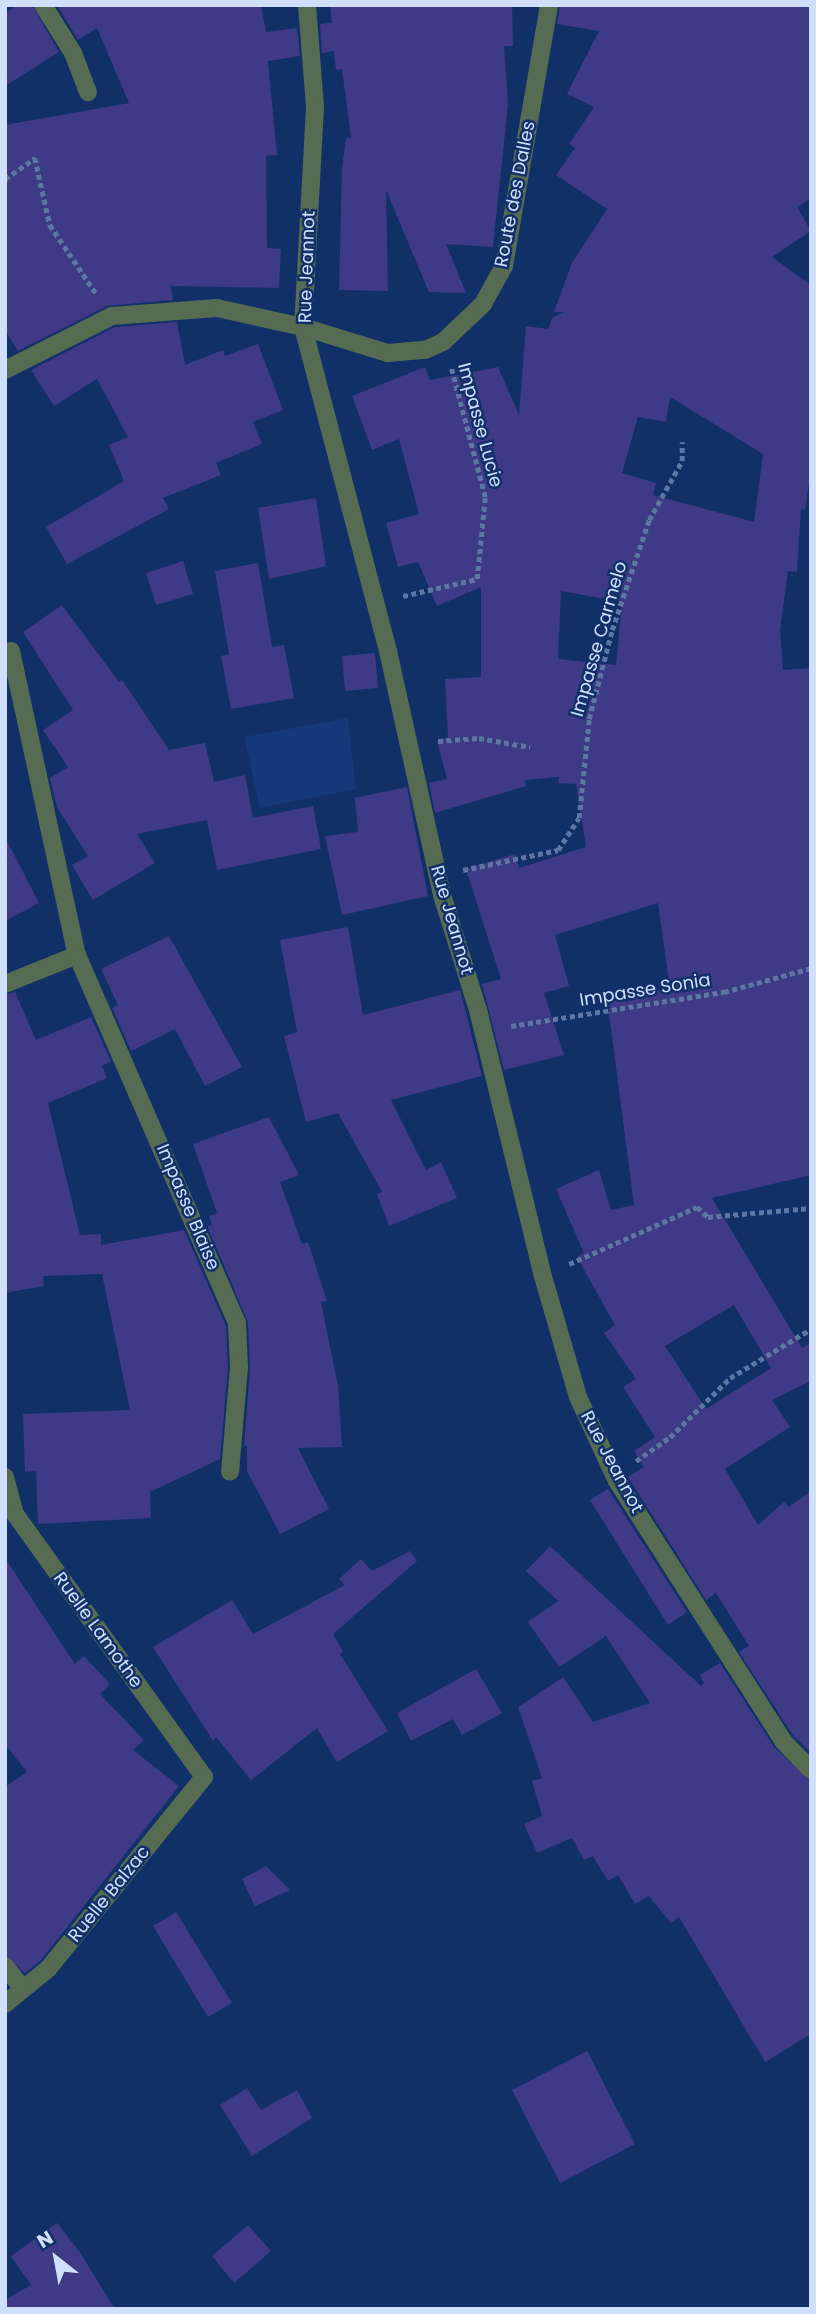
<!DOCTYPE html>
<style>
body{margin:0}
#map{position:relative;width:816px;height:2314px;overflow:hidden;background:#113068;font-family:Poppins,sans-serif}
div>[style]{position:absolute}
[style*='--x']{left:calc(var(--x)*1px);top:calc(var(--y)*1px);width:calc(var(--w)*1px);rotate:calc(var(--a)*1deg)}
.built>*{inset:0;background:#163979}
.building>*{inset:0;background:#3e3a86}
.path>*{height:4.5px;margin-top:-2.25px;transform-origin:0;background:repeating-linear-gradient(90deg,#5d76a3 0 5px,transparent 0 8.5px)}
.minor>*{height:18px;margin:-9px;padding:0 9px;transform-origin:9px;border-radius:9px;background:#556b52}
span{translate:-50% -50%;white-space:nowrap;text-align:center;line-height:1.15;-webkit-text-stroke:5px #113068;paint-order:stroke}
.street-label{font-size:18px;color:#d0e0fc}
.frame{position:absolute;inset:0;border:7px solid #d0e0fc;pointer-events:none}
.north{position:absolute;left:21px;top:2223px;width:70px;height:70px;-webkit-text-stroke:5px #113068;paint-order:stroke;rotate:329deg;font-size:19px;font-weight:700;line-height:28px;text-align:center;color:#d0e0fc}
.north::after{content:'';display:block;margin:auto;width:24px;height:32px;background:#d0e0fc;clip-path:polygon(50% 0,100% 100%,50% 72%,0 100%)}
</style>
<div id="map">
<div class="built">
<i style="clip-path:polygon(348px 718px,356px 789px,260px 808px,244px 737px)"></i>
</div>
<div class="building">
<i style="clip-path:polygon(18px 5px,32px 5px,59px 52px,5px 86px,5px 13px)"></i>
<i style="clip-path:polygon(57px 5px,261px 5px,266px 32px,297px 28px,300px 56px,268px 61px,277px 155px,266px 156px,267px 248px,281px 249px,279px 288px,171px 286px,173px 300px,107px 306px,18px 351px,5px 330px,5px 125px,129px 103px,97px 28px,78px 40px)"></i>
<i style="clip-path:polygon(330px 5px,512px 5px,513px 46px,504px 46px,508px 104px,493px 247px,446px 244px,466px 293px,429px 292px,386px 190px,388px 291px,339px 290px,342px 168px,346px 138px,351px 138px,342px 69px,336px 70px,334px 51px,322px 53px,320px 24px,332px 23px)"></i>
<i style="clip-path:polygon(evenodd,560px 5px,811px 5px,811px 198px,797px 207px,811px 231px,772px 257px,811px 285px,811px 470px,805px 510px,801px 509px,797px 572px,788px 571px,780px 630px,783px 670px,811px 668px,811px 1175px,712px 1198px,802px 1348px,811px 1343px,811px 1381px,772px 1400px,790px 1427px,725px 1469px,758px 1525px,784px 1502px,789px 1507px,811px 1491px,811px 1753px,792px 1734px,739px 1652px,749px 1646px,716px 1593px,706px 1600px,628px 1477px,644px 1467px,634px 1451px,655px 1437px,623px 1387px,636px 1379px,604px 1333px,615px 1325px,577px 1257px,584px 1253px,556px 1189px,599px 1170px,611px 1210px,634px 1205px,607px 998px,670px 989px,658px 903px,555px 935px,569px 986px,544px 993px,564px 1055px,504px 1070px,482px 984px,501px 979px,466px 869px,515px 854px,519px 868px,586px 847px,576px 784px,558px 783px,559px 777px,525px 780px,526px 786px,435px 813px,429px 783px,447px 779px,437px 741px,448px 737px,445px 679px,481px 677px,481px 587px,437px 606px,418px 562px,398px 567px,386px 523px,419px 514px,399px 439px,372px 450px,352px 396px,425px 367px,430px 380px,498px 367px,519px 415px,526px 326px,548px 329px,553px 317px,565px 312px,554px 312px,572px 263px,607px 209px,556px 175px,575px 148px,569px 144px,594px 107px,567px 94px,599px 31px,557px 24px,560px 5px,670px 397px,763px 454px,754px 522px,653px 495px,656px 483px,622px 473px,638px 417px,666px 422px,670px 397px,560px 5px,561px 591px,622px 602px,616px 665px,558px 659px,561px 591px,560px 5px,734px 1305px,771px 1368px,706px 1409px,665px 1346px,734px 1305px)"></i>
<i style="clip-path:polygon(177px 322px,185px 365px,223px 350px,225px 356px,258px 344px,283px 410px,253px 422px,262px 444px,216px 463px,221px 475px,163px 498px,169px 509px,67px 564px,46px 527px,124px 481px,109px 445px,128px 437px,97px 379px,54px 406px,31px 370px,115px 327px)"></i>
<i style="clip-path:polygon(316px 498px,326px 566px,269px 579px,258px 508px)"></i>
<i style="clip-path:polygon(183px 561px,193px 594px,156px 605px,146px 573px)"></i>
<i style="clip-path:polygon(258px 563px,272px 647px,284px 645px,294px 698px,231px 709px,221px 656px,229px 654px,215px 571px)"></i>
<i style="clip-path:polygon(62px 605px,119px 682px,122px 680px,169px 750px,205px 743px,214px 782px,245px 775px,253px 818px,313px 806px,321px 849px,217px 870px,207px 820px,137px 834px,155px 863px,93px 900px,72px 865px,88px 856px,57px 807px,50px 778px,68px 767px,43px 730px,73px 710px,23px 632px)"></i>
<i style="clip-path:polygon(375px 653px,378px 688px,345px 691px,342px 656px)"></i>
<i style="clip-path:polygon(407px 787px,428px 896px,342px 915px,325px 836px,358px 832px,355px 798px)"></i>
<i style="clip-path:polygon(5px 837px,39px 903px,5px 921px)"></i>
<i style="clip-path:polygon(348px 927px,363px 1015px,460px 990px,482px 1076px,391px 1100px,426px 1170px,441px 1162px,457px 1198px,389px 1226px,377px 1194px,382px 1192px,338px 1113px,306px 1122px,284px 1036px,297px 1032px,280px 940px)"></i>
<i style="clip-path:polygon(169px 936px,242px 1067px,205px 1086px,175px 1029px,131px 1051px,112px 1008px,118px 1005px,101px 969px)"></i>
<i style="clip-path:polygon(15px 992px,36px 1040px,91px 1017px,111px 1061px,102px 1066px,107px 1078px,48px 1103px,80px 1235px,101px 1234px,101px 1245px,184px 1230px,226px 1326px,228px 1367px,220px 1459px,150px 1492px,151px 1518px,38px 1524px,36px 1471px,25px 1472px,23px 1414px,130px 1410px,102px 1274px,43px 1276px,44px 1286px,5px 1293px,5px 995px)"></i>
<i style="clip-path:polygon(269px 1117px,299px 1175px,280px 1182px,302px 1244px,308px 1242px,327px 1301px,321px 1302px,338px 1386px,342px 1447px,298px 1448px,329px 1509px,280px 1534px,247px 1471px,247px 1445px,244px 1447px,250px 1368px,248px 1322px,207px 1226px,212px 1225px,209px 1216px,217px 1213px,193px 1144px)"></i>
<i style="clip-path:polygon(608px 1489px,687px 1612px,668px 1625px,590px 1500px)"></i>
<i style="clip-path:polygon(550px 1546px,701px 1686px,704px 1683px,700px 1675px,720px 1663px,774px 1747px,811px 1781px,811px 2034px,765px 2062px,679px 1917px,671px 1923px,649px 1896px,635px 1904px,618px 1875px,608px 1881px,593px 1856px,584px 1860px,572px 1838px,537px 1853px,524px 1824px,542px 1816px,532px 1781px,542px 1778px,518px 1707px,563px 1677px,593px 1722px,650px 1703px,606px 1636px,559px 1667px,528px 1622px,558px 1601px,526px 1571px)"></i>
<i style="clip-path:polygon(410px 1551px,417px 1561px,333px 1634px,343px 1652px,340px 1654px,388px 1731px,337px 1762px,317px 1728px,251px 1780px,216px 1737px,213px 1741px,153px 1647px,232px 1600px,253px 1634px,345px 1585px,339px 1579px,361px 1559px,372px 1571px)"></i>
<i style="clip-path:polygon(5px 1558px,75px 1664px,84px 1656px,110px 1684px,100px 1694px,144px 1740px,133px 1750px,179px 1786px,41px 1960px,25px 1973px,5px 1955px,5px 1787px,27px 1772px,5px 1744px)"></i>
<i style="clip-path:polygon(476px 1669px,502px 1713px,462px 1735px,453px 1719px,411px 1741px,397px 1713px)"></i>
<i style="clip-path:polygon(266px 1866px,290px 1890px,255px 1906px,242px 1879px)"></i>
<i style="clip-path:polygon(176px 1912px,232px 2003px,208px 2017px,153px 1926px)"></i>
<i style="clip-path:polygon(587px 2051px,635px 2144px,560px 2183px,512px 2090px)"></i>
<i style="clip-path:polygon(247px 2088px,261px 2110px,297px 2090px,312px 2118px,252px 2156px,220px 2105px)"></i>
<i style="clip-path:polygon(57px 2223px,79px 2251px,115px 2309px,5px 2309px,5px 2300px,31px 2285px,11px 2256px)"></i>
<i style="clip-path:polygon(248px 2225px,271px 2251px,234px 2283px,212px 2256px)"></i>
</div>
<div class="path">
<i style="--x:5;--y:179;--w:37;--a:-35"></i>
<i style="--x:35;--y:158;--w:69;--a:77.4"></i>
<i style="--x:50;--y:225;--w:84;--a:56.1"></i>
<i style="--x:403;--y:596;--w:76;--a:-12.9"></i>
<i style="--x:477;--y:579;--w:82;--a:-84.4"></i>
<i style="--x:485;--y:497;--w:134;--a:-104.7"></i>
<i style="--x:438;--y:741;--w:41;--a:-4.2"></i>
<i style="--x:479;--y:738;--w:52;--a:10"></i>
<i style="--x:463;--y:870;--w:97;--a:-11.9"></i>
<i style="--x:558;--y:850;--w:38;--a:-57"></i>
<i style="--x:579;--y:818;--w:100;--a:-84.2"></i>
<i style="--x:589;--y:719;--w:92;--a:-75.5"></i>
<i style="--x:612;--y:630;--w:116;--a:-71.4"></i>
<i style="--x:649;--y:520;--w:68;--a:-60.8"></i>
<i style="--x:682;--y:461;--w:19;--a:-90"></i>
<i style="--x:511;--y:1026;--w:216;--a:-9.1"></i>
<i style="--x:724;--y:992;--w:90;--a:-15.4"></i>
<i style="--x:569;--y:1264;--w:140;--a:-24"></i>
<i style="--x:697;--y:1207;--w:15;--a:42"></i>
<i style="--x:708;--y:1217;--w:103;--a:-5"></i>
<i style="--x:636;--y:1461;--w:42;--a:-35.2"></i>
<i style="--x:670;--y:1437;--w:84;--a:-44.5"></i>
<i style="--x:730;--y:1378;--w:95;--a:-31.2"></i>
</div>
<div class="minor">
<i style="--x:43;--y:5;--w:57;--a:58"></i>
<i style="--x:73;--y:53;--w:42;--a:69"></i>
<i style="--x:307;--y:5;--w:102;--a:85.5"></i>
<i style="--x:315;--y:107;--w:220;--a:93.1"></i>
<i style="--x:303;--y:327;--w:335;--a:75.3"></i>
<i style="--x:388;--y:651;--w:250;--a:77.5"></i>
<i style="--x:442;--y:895;--w:121;--a:72.6"></i>
<i style="--x:478;--y:1010;--w:271;--a:76.3"></i>
<i style="--x:542;--y:1273;--w:129;--a:73.8"></i>
<i style="--x:578;--y:1397;--w:93;--a:65.1"></i>
<i style="--x:617;--y:1481;--w:308;--a:57.4"></i>
<i style="--x:783;--y:1741;--w:40;--a:46"></i>
<i style="--x:5;--y:370;--w:120;--a:-26.8"></i>
<i style="--x:112;--y:316;--w:105;--a:-4.4"></i>
<i style="--x:217;--y:308;--w:88;--a:12.5"></i>
<i style="--x:303;--y:327;--w:89;--a:17"></i>
<i style="--x:388;--y:353;--w:37;--a:-5"></i>
<i style="--x:425;--y:350;--w:20;--a:-24"></i>
<i style="--x:443;--y:342;--w:55;--a:-43.5"></i>
<i style="--x:483;--y:304;--w:43;--a:-61.1"></i>
<i style="--x:504;--y:266;--w:265;--a:-80.2"></i>
<i style="--x:11;--y:651;--w:311;--a:77.8"></i>
<i style="--x:5;--y:984;--w:78;--a:-21.9"></i>
<i style="--x:77;--y:955;--w:401;--a:66.5"></i>
<i style="--x:237;--y:1323;--w:44;--a:87.4"></i>
<i style="--x:239;--y:1367;--w:105;--a:94.9"></i>
<i style="--x:5;--y:1477;--w:38;--a:75"></i>
<i style="--x:15;--y:1514;--w:324;--a:54.3"></i>
<i style="--x:204;--y:1777;--w:246;--a:129.1"></i>
<i style="--x:49;--y:1968;--w:57;--a:140.7"></i>
<i style="--x:5;--y:1966;--w:29;--a:52"></i>
</div>
<div class="street-label">
<span style="left:515px;top:194px;rotate:-79deg">Route des Dalles</span>
<span style="left:307px;top:267px;rotate:-88deg">Rue Jeannot</span>
<span style="left:480px;top:425px;rotate:75deg">Impasse Lucie</span>
<span style="left:599px;top:639px;rotate:-74deg">Impasse Carmelo</span>
<span style="left:452px;top:920px;rotate:74deg">Rue Jeannot</span>
<span style="left:645px;top:990px;rotate:-9deg">Impasse Sonia</span>
<span style="left:188px;top:1207px;rotate:67deg">Impasse Blaise</span>
<span style="left:612px;top:1462px;rotate:62deg">Rue Jeannot</span>
<span style="left:98px;top:1630px;rotate:54deg">Ruelle Lamothe</span>
<span style="left:109px;top:1894px;rotate:-51deg">Ruelle Balzac</span>
</div>
<div class="frame"></div>
<div class="north">N</div>
</div>
